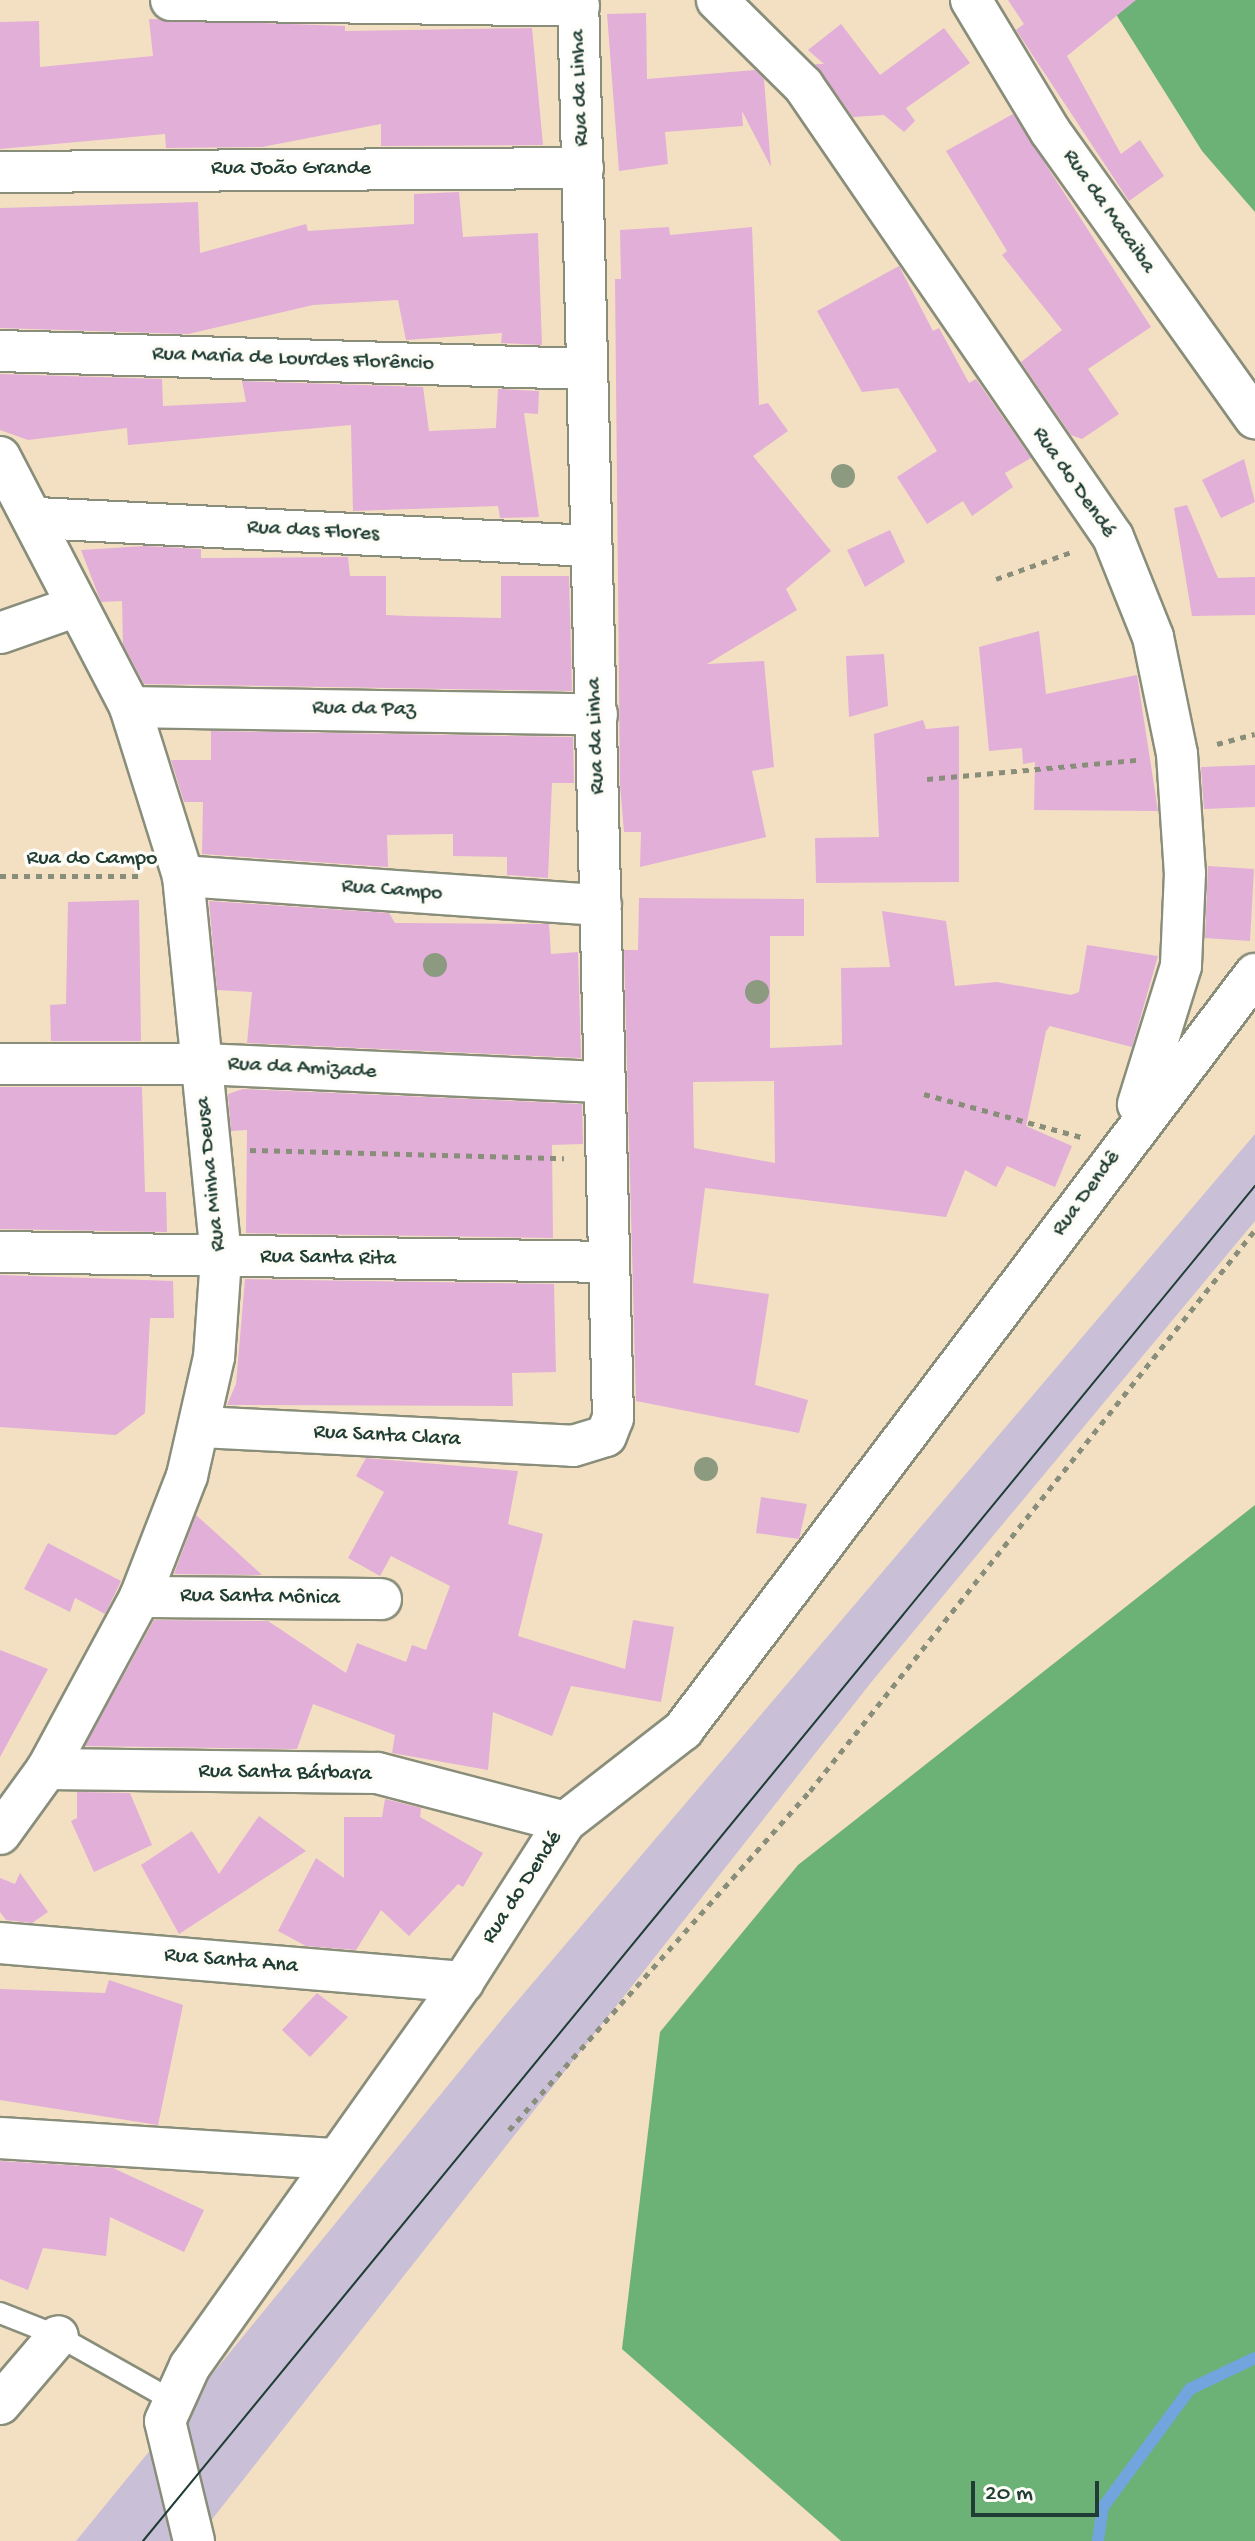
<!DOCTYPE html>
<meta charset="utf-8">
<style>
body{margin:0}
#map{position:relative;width:1255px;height:2541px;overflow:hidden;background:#f3e0c2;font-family:"Gochi Hand",sans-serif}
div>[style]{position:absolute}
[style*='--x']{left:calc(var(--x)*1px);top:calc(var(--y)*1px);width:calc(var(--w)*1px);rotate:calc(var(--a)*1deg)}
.industrial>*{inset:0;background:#c9bfd7}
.forest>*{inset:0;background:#6cb176}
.stream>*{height:12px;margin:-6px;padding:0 6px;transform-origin:6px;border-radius:6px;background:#72a5de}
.building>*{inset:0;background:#e1afd7}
.path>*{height:5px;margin-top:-2.5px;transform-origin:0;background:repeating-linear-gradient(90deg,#898e7b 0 6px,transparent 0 12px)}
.roads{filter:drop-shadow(2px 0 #898e7b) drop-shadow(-2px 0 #898e7b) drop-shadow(0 2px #898e7b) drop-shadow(0 -2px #898e7b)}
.lane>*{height:20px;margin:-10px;padding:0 10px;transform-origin:10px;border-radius:10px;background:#fff}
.street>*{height:40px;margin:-20px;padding:0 20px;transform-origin:20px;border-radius:20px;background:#fff}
.tram>*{height:2px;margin:-1px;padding:0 1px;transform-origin:1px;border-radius:1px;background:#1f3d34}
.trees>*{width:24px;height:24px;margin:-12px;border-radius:50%;background:#8c9a80}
span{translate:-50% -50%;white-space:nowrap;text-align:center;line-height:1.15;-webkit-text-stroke:7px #fdfcf7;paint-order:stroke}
.street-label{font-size:22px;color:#1f3d34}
.scale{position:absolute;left:971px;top:2481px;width:128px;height:36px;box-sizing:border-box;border:4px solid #1f3d34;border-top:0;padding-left:10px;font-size:24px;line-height:28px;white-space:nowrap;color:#1f3d34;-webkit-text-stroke:6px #fdfcf7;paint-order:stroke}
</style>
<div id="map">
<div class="industrial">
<i style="clip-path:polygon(1255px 1134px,1255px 1221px,873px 1680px,195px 2541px,76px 2541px,503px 2018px)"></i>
</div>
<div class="forest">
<i style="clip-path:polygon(1107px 0,1255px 0,1255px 212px,1202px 151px)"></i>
<i style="clip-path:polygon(1255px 1505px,1255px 2541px,841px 2541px,622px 2349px,660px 2032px,798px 1865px)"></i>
</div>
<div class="stream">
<i style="--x:1098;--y:2541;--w:34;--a:-82"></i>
<i style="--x:1103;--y:2507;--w:147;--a:-53.6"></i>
<i style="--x:1190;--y:2389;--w:72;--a:-25.5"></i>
</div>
<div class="building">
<i style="clip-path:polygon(1008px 0,1136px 0,1067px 56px,1121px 154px,1140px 140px,1164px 176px,1129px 201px,1016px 30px,1024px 24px)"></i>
<i style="clip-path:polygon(646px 13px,647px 79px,755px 70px,764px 79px,771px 167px,742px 111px,743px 126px,665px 132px,668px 164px,619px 171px,607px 14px)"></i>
<i style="clip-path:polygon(149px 19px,345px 26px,345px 31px,532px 28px,543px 145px,381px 146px,381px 124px,262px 147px,166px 148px,165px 134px,0 149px,0 22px,39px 21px,40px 67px,153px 56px)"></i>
<i style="clip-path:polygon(841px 24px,880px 75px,944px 28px,970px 63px,906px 108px,915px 121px,904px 132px,884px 115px,853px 117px,815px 64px,824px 64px,808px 50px)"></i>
<i style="clip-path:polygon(1013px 114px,1151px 327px,1088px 369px,1119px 414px,1082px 439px,1071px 435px,1021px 362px,1062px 330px,1002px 255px,1007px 251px,946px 151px)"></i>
<i style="clip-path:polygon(459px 192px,463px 237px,538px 233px,542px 345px,501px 343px,502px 333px,406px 340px,398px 300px,313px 305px,188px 334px,0 328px,0 208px,198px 202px,200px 253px,306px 224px,308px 231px,414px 224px,414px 194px)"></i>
<i style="clip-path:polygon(669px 227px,670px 235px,752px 227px,759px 405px,768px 403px,788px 431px,753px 456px,831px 551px,786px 589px,797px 610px,707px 664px,764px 661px,774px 767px,752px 771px,766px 837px,640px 867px,641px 832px,624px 832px,620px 784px,615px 279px,621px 279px,620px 230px)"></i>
<i style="clip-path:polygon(899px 266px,933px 331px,939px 328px,969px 383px,976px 379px,1031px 458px,1005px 473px,1013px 487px,972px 516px,963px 501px,927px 524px,897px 477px,937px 451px,898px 388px,862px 392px,817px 311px)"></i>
<i style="clip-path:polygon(0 374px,162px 379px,163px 406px,246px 402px,242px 381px,423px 387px,429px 431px,496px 428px,498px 389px,539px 391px,538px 414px,524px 413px,539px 517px,500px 518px,498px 506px,353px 511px,351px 425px,128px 445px,127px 428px,28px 440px,0 430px)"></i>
<i style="clip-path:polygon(1244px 459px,1255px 502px,1221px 518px,1202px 480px)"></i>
<i style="clip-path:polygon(1187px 505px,1218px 578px,1255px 577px,1255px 615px,1192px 616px,1174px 508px)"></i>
<i style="clip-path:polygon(890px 530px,905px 562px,865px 587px,847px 550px)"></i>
<i style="clip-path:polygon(145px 546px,201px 549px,201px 558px,348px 557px,350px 576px,386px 576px,386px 615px,407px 616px,501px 618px,501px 576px,569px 576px,572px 691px,144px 684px,123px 644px,122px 601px,101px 602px,81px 550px)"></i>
<i style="clip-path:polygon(1039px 631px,1046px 694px,1137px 675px,1158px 811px,1034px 810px,1035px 762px,1023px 764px,1022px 748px,989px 751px,979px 647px)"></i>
<i style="clip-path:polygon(884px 654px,888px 706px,849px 717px,846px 656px)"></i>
<i style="clip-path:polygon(923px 720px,926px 729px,959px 726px,959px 882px,816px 883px,815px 838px,879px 837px,874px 734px)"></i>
<i style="clip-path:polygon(211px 731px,573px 737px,574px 783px,552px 783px,548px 878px,507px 875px,507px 857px,453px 856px,453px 834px,387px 835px,388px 867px,202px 854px,203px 802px,184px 802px,171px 760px,211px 760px)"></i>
<i style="clip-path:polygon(1255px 765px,1255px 807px,1204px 809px,1201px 767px)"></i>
<i style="clip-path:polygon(1208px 866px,1254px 869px,1250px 941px,1205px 938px)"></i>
<i style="clip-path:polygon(evenodd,639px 898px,804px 899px,804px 936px,770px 936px,770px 1048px,842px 1045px,841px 968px,890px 967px,882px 911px,946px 921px,955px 986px,997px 982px,1071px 995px,1079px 992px,1087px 945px,1158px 956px,1132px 1047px,1050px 1026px,1046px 1031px,1026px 1126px,1072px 1146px,1055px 1187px,1007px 1166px,996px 1187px,965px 1170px,946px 1217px,705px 1188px,693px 1283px,769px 1294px,755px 1385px,808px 1400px,799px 1433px,636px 1401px,624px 950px,638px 950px,639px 898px,774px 1081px,775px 1163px,694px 1148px,693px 1082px,774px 1081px)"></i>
<i style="clip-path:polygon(139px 900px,141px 1041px,51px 1041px,50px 1005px,66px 1004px,68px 902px)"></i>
<i style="clip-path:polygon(209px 901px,389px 913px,395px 923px,549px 924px,551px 954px,578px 952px,581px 1058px,247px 1043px,252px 992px,217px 990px)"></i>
<i style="clip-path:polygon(0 1087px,142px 1087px,145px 1192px,166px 1192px,167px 1232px,0 1229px)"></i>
<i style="clip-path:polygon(243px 1089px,582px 1104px,583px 1144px,552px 1145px,553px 1238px,246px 1233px,247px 1130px,231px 1131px,228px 1094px)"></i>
<i style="clip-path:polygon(0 1275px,173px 1281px,174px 1318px,150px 1318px,145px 1413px,116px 1435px,0 1427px)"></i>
<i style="clip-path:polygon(245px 1279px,554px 1284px,556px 1372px,512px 1373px,513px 1406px,227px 1405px,236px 1384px)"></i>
<i style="clip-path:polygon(366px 1458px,518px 1471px,508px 1524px,543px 1534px,518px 1636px,625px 1669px,633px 1620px,674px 1627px,661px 1702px,571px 1686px,552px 1736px,493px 1712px,488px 1770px,392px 1753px,395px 1735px,313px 1704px,297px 1749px,85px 1746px,154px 1620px,268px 1621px,346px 1673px,357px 1643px,406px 1662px,412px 1645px,426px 1650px,450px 1586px,391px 1556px,380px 1576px,348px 1558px,384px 1492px,356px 1476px)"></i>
<i style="clip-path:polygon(761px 1497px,807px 1504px,799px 1539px,756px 1533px)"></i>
<i style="clip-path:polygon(196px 1515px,227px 1543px,262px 1575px,174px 1574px)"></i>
<i style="clip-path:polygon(48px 1543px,121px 1581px,105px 1614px,75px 1598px,70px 1612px,24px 1589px)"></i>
<i style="clip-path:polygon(0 1650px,48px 1669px,0 1757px)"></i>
<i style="clip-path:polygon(77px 1792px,130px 1793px,152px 1845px,94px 1872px,71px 1821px,77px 1818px)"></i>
<i style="clip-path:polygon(385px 1799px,421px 1808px,420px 1817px,483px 1853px,463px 1887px,458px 1884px,409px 1936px,381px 1910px,356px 1950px,306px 1946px,278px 1931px,316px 1858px,344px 1878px,344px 1817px,382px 1817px)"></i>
<i style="clip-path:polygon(259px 1816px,306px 1851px,179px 1934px,141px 1865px,192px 1831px,219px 1874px)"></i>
<i style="clip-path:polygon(20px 1873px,48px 1912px,32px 1923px,6px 1920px,0 1912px,0 1878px,15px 1884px)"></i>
<i style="clip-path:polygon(109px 1980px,183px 2005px,158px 2125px,0 2100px,0 1989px,105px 1993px)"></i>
<i style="clip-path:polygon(317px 1993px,348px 2017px,310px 2057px,282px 2030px)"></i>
<i style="clip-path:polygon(0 2161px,113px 2168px,204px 2210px,184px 2252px,110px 2217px,106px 2256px,43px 2248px,28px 2290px,0 2279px)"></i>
</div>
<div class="path">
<i style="--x:996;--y:579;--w:83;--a:-19.7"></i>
<i style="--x:1217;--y:744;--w:39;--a:-15"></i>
<i style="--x:927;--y:779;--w:211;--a:-5.2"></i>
<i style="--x:0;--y:876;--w:138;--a:0"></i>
<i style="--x:924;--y:1094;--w:163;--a:15.3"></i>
<i style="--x:250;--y:1150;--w:314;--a:1.5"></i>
<i style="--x:509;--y:2130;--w:453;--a:-48.4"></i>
<i style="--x:810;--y:1791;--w:716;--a:-51.58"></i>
</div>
<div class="roads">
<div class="lane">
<i style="--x:0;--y:2313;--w:62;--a:21.6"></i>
<i style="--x:58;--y:2336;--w:129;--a:29.4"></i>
</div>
<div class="street">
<i style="--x:171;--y:0;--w:408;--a:0.8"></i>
<i style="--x:717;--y:0;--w:121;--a:44.7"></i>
<i style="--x:803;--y:85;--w:548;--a:55.56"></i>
<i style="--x:1113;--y:537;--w:108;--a:68.2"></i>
<i style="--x:1153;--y:637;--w:119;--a:78.4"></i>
<i style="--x:1177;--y:754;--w:119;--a:86.2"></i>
<i style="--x:1185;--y:873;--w:93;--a:92.5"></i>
<i style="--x:1181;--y:966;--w:145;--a:107.3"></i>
<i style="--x:971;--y:0;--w:153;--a:58.9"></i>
<i style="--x:1050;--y:131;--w:353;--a:54.5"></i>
<i style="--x:0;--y:172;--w:583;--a:-0.39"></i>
<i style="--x:0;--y:351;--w:586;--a:1.76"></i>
<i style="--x:0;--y:457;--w:282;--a:62.5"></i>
<i style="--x:130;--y:707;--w:177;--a:72.6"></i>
<i style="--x:183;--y:876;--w:384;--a:84.3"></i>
<i style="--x:221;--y:1258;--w:99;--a:94"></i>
<i style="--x:214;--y:1357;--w:122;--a:102.8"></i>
<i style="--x:187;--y:1476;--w:130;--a:111.2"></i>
<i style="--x:140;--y:1597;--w:196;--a:118.4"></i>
<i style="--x:47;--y:1769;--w:80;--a:125.9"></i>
<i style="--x:37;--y:518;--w:553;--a:2.9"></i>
<i style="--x:0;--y:633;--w:82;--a:-19.3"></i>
<i style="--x:130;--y:707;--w:467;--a:0.9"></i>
<i style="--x:183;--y:876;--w:419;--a:4"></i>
<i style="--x:0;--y:1064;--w:203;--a:0"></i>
<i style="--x:203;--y:1064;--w:402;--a:2.6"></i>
<i style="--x:0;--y:1252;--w:608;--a:0.94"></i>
<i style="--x:201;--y:1427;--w:372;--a:2.9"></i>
<i style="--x:573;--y:1446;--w:34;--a:-17"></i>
<i style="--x:606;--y:1436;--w:19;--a:-69"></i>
<i style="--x:613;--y:1418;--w:1418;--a:-91.41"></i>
<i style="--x:140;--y:1597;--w:241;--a:0.5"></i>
<i style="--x:47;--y:1769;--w:330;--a:0.7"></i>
<i style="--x:377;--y:1773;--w:194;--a:14.6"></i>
<i style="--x:0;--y:1943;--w:465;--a:4.8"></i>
<i style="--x:0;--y:2138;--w:333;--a:3.6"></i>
<i style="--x:0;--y:2404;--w:89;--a:-49.5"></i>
<i style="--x:194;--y:2541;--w:123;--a:-103.6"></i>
<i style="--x:165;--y:2421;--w:60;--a:-65.6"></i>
<i style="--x:190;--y:2366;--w:471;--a:-54.6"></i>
<i style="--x:463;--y:1982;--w:190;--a:-57.5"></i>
<i style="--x:565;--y:1822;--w:150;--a:-37.9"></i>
<i style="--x:683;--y:1730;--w:948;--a:-52.89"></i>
</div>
</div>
<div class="tram">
<i style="--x:143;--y:2541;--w:1753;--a:-50.63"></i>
</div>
<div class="trees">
<i style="left:843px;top:476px"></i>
<i style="left:435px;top:965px"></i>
<i style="left:757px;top:992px"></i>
<i style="left:706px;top:1469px"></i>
</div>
<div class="street-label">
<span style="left:581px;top:88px;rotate:-92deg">Rua da Linha</span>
<span style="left:291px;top:170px">Rua João Grande</span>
<span style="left:1108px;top:212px;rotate:55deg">Rua da Macaiba</span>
<span style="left:293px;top:360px;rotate:2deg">Rua Maria de Lourdes Florêncio</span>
<span style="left:1073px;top:483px;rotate:55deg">Rua do Dendé</span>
<span style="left:313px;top:532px;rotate:3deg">Rua das Flores</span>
<span style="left:364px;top:710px;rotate:1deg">Rua da Paz</span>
<span style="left:597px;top:736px;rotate:-92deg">Rua da Linha</span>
<span style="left:92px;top:860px">Rua do Campo</span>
<span style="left:392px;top:891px;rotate:4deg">Rua Campo</span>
<span style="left:302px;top:1069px;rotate:3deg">Rua da Amizade</span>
<span style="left:212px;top:1174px;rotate:-96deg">Rua Minha Deusa</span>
<span style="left:1087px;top:1194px;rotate:-54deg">Rua Dendê</span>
<span style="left:328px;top:1259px;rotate:1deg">Rua Santa Rita</span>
<span style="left:387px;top:1437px;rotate:3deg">Rua Santa Clara</span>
<span style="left:260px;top:1598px;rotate:1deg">Rua Santa Mônica</span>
<span style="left:285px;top:1774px;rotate:1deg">Rua Santa Bárbara</span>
<span style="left:523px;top:1888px;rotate:-57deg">Rua do Dendé</span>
<span style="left:231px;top:1962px;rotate:5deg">Rua Santa Ana</span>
</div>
<div class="scale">20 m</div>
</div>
